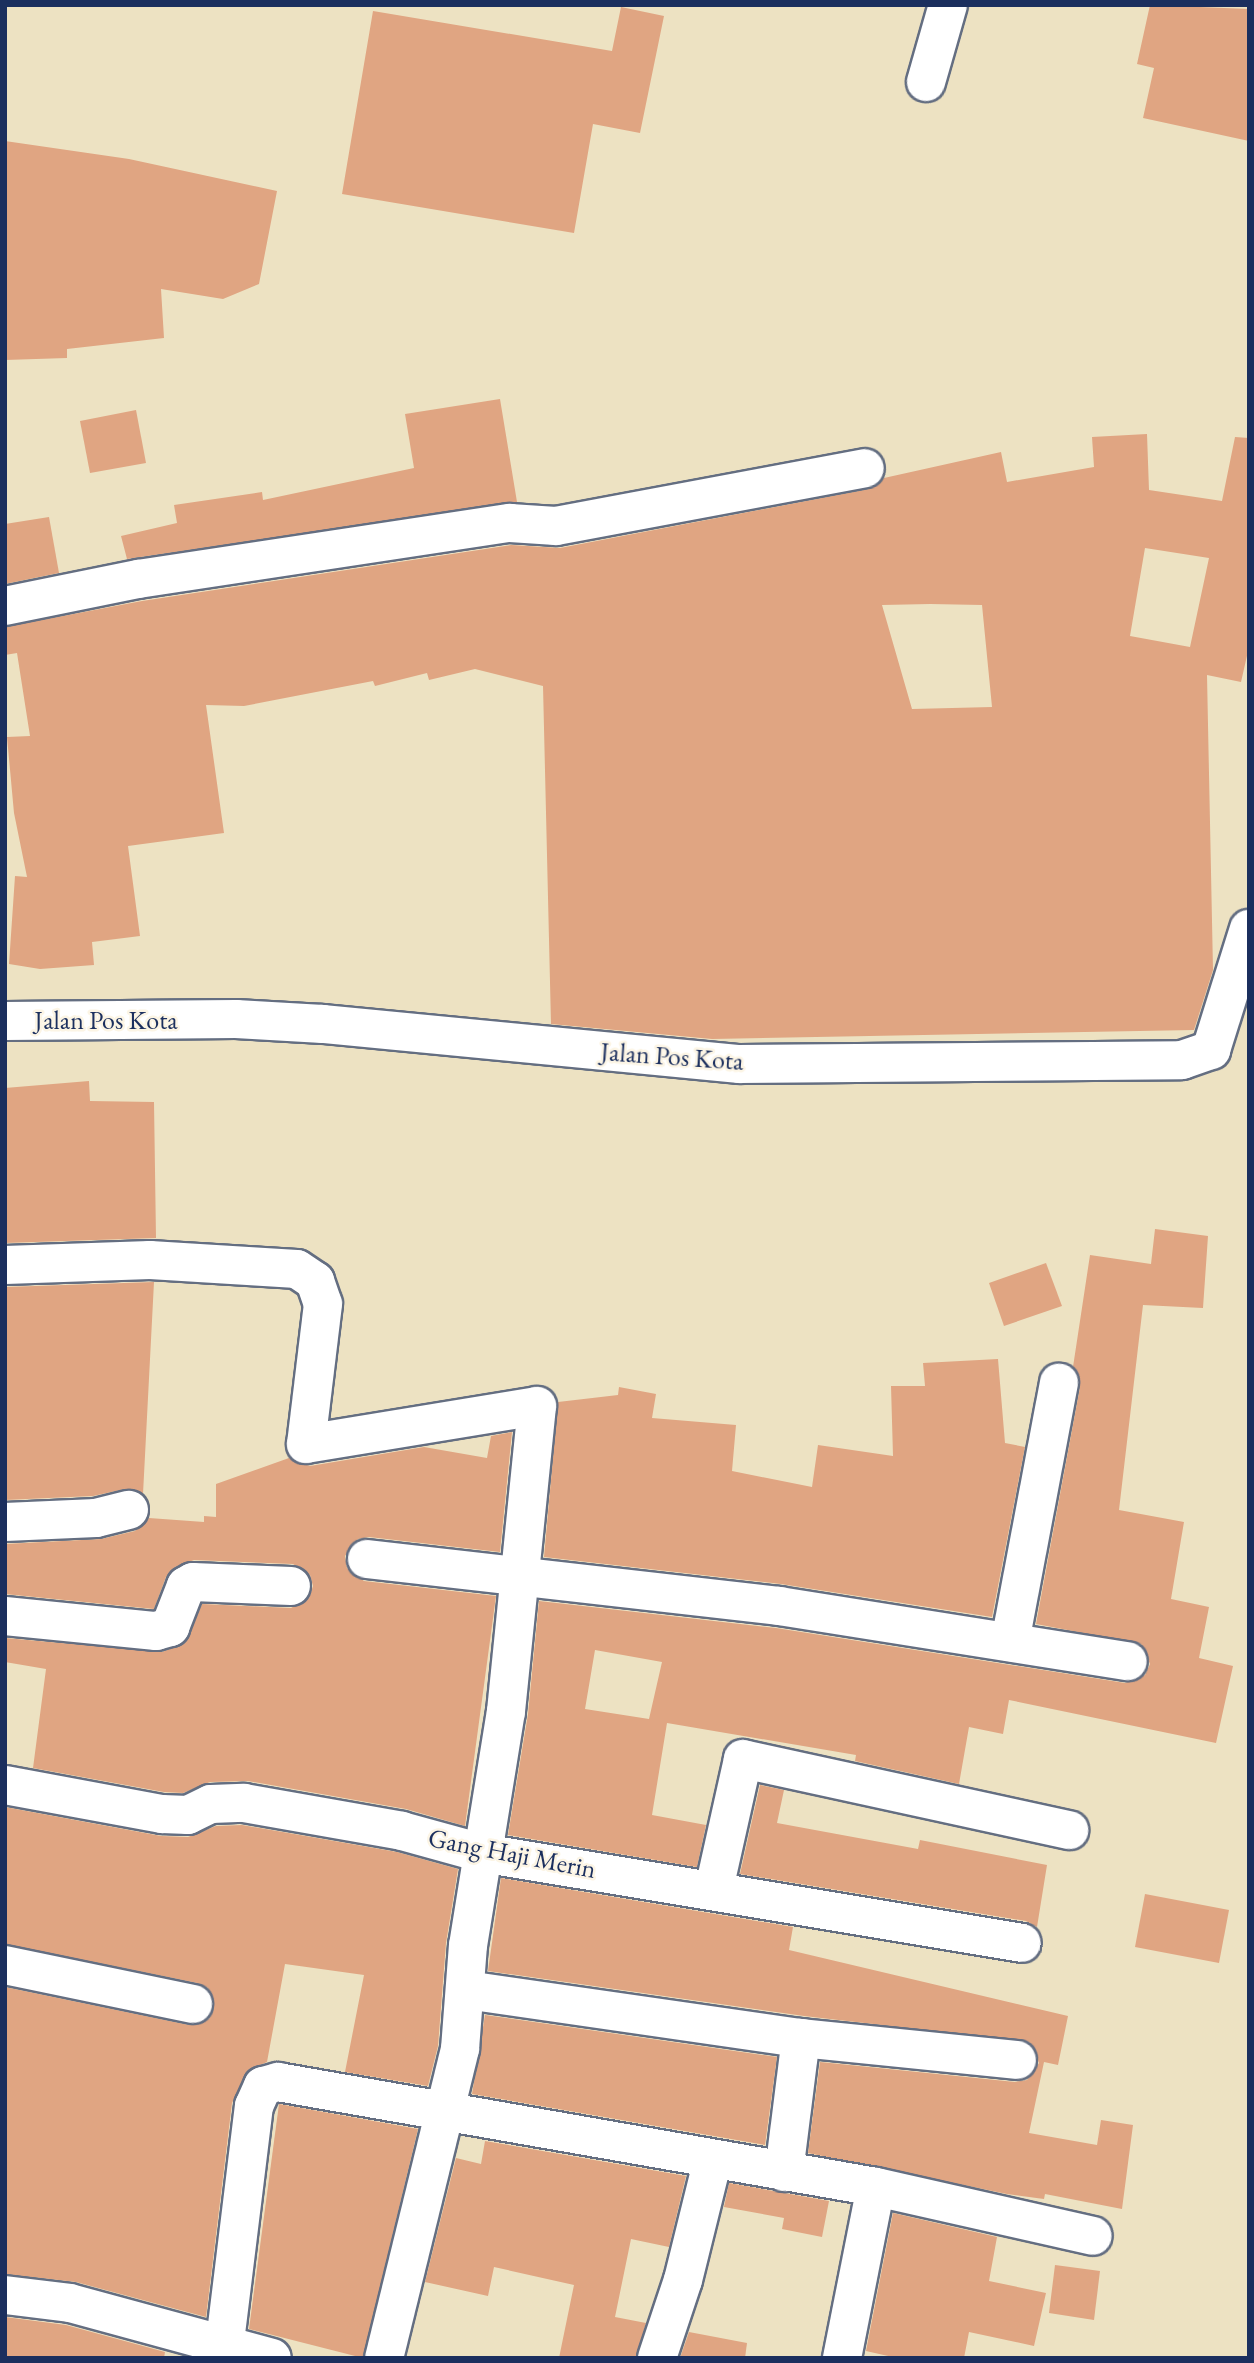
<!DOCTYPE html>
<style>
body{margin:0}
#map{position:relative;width:1254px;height:2363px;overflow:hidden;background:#ede2c2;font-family:"EB Garamond",serif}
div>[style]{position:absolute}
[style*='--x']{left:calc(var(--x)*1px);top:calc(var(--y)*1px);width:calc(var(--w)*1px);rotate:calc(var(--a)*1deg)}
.building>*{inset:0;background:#e0a582}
.roads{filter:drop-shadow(2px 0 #646e81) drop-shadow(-2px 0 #646e81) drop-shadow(0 2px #646e81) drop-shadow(0 -2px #646e81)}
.minor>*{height:38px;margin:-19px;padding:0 19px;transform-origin:19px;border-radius:19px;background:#fff}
span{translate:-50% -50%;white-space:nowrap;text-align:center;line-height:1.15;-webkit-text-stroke:5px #fcf5e5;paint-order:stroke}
.street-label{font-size:26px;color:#1b2f5e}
.frame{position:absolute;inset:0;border:7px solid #1b2f5e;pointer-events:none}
</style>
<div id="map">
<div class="building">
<i style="clip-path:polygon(1150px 5px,1249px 9px,1249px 141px,1143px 118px,1154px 68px,1137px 64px)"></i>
<i style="clip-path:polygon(621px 7px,664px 16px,640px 133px,593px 124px,574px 233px,342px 194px,373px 11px,612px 51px)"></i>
<i style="clip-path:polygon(5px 141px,129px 159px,277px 191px,259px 284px,223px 299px,161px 289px,164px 338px,67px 349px,67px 358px,5px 360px)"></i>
<i style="clip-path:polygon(500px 399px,517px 502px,127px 559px,121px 536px,177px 523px,174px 505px,262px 492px,263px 500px,414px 468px,405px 414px)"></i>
<i style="clip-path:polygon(136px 410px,146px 463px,90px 473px,80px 421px)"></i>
<i style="clip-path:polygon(evenodd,1147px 434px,1149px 490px,1222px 501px,1235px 437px,1249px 438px,1249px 647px,1241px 682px,1207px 675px,1213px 970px,1194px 1030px,712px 1039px,551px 1024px,543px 686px,475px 669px,429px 680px,427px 673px,375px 686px,373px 681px,244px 706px,206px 705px,224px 833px,128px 846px,140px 936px,92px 942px,94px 965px,40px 969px,9px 964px,15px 876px,27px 877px,14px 813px,7px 737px,30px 736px,17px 653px,5px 655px,5px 627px,142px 601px,511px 545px,560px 548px,869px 489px,884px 478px,1001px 452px,1007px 482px,1094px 467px,1092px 437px,1147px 434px,1145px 548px,1209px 558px,1190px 647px,1130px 636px,1145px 548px,1147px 434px,930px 604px,982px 605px,992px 707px,912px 709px,882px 605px,930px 604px)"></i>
<i style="clip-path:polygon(49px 517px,59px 573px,5px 584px,5px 524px)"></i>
<i style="clip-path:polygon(89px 1081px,90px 1101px,154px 1102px,156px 1238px,5px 1243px,5px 1088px)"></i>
<i style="clip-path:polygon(evenodd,1155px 1229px,1208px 1236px,1203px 1308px,1143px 1305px,1119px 1510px,1184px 1522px,1171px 1599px,1209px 1607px,1199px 1658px,1233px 1666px,1216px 1743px,1009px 1700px,1003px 1734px,969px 1727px,959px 1784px,855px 1761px,856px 1755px,667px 1723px,652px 1815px,706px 1825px,697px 1867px,508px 1835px,528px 1714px,539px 1601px,776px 1628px,1125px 1683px,1145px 1675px,1150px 1664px,1141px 1644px,1036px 1624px,1080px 1387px,1073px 1367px,1090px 1255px,1151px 1264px,1155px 1229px,595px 1650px,662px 1662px,649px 1719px,585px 1709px,595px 1650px)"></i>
<i style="clip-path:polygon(1046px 1263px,1062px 1306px,1004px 1326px,989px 1283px)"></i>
<i style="clip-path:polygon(154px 1282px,143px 1494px,125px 1489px,93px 1496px,5px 1500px,5px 1287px)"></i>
<i style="clip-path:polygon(998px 1359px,1005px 1443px,1025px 1447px,992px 1617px,781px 1584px,544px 1557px,558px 1402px,618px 1395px,619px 1387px,656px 1394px,652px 1418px,736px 1425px,732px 1471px,812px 1487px,818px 1445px,893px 1456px,891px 1386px,925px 1386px,923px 1363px)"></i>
<i style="clip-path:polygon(512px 1432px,500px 1552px,369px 1537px,358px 1539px,345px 1556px,347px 1568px,364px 1581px,496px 1596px,465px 1826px,406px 1809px,248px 1781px,210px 1782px,183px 1793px,164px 1792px,33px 1768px,46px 1669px,5px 1662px,5px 1638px,162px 1652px,185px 1643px,202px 1604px,291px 1608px,309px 1598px,313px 1586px,310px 1575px,293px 1564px,194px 1560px,175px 1567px,166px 1577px,154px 1609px,5px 1594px,5px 1544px,101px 1539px,135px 1531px,149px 1518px,204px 1522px,204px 1516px,216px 1517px,216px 1484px,289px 1458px,310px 1466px,424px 1447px,487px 1458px,491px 1436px)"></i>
<i style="clip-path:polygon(760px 1785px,784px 1790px,777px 1823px,918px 1849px,920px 1840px,1047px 1865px,1037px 1927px,1026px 1921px,740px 1874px)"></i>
<i style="clip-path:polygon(5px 1807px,161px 1836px,188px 1837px,216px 1826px,242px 1825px,397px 1852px,458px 1869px,446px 1943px,438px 2046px,428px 2086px,345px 2072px,364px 1975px,285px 1964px,267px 2062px,248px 2070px,232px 2103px,206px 2317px,76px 2282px,5px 2274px,5px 1987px,189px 2025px,209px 2019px,214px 2008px,208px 1988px,197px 1983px,5px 1944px)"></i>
<i style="clip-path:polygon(501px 1878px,793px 1927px,789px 1950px,1068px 2016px,1058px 2065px,1044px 2062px,1029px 2133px,1097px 2145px,1101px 2120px,1133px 2125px,1122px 2209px,1045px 2194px,1044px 2199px,1007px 2194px,808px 2153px,820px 2062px,1015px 2082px,1027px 2080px,1039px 2063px,1029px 2042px,804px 2016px,488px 1971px)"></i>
<i style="clip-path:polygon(1145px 1894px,1229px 1910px,1219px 1963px,1135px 1947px)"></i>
<i style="clip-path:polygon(485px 2015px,777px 2057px,765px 2145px,472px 2094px)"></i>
<i style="clip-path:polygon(279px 2104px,418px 2129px,363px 2358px,249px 2329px)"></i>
<i style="clip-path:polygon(485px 2141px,686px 2176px,669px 2247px,631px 2239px,615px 2317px,646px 2323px,636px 2358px,559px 2358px,574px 2285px,494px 2267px,488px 2296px,425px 2282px,456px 2158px,481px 2164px)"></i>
<i style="clip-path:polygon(729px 2183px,829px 2201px,822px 2237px,782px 2229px,784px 2218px,724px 2207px)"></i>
<i style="clip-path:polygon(893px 2213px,997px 2237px,989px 2281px,1046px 2293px,1034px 2346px,969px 2332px,964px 2358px,897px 2358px,866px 2351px)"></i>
<i style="clip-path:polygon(1055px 2265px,1100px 2271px,1094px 2320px,1049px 2313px)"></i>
<i style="clip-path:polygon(5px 2317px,66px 2325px,165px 2352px,164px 2358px,5px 2358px)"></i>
<i style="clip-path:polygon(689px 2332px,747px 2343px,745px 2358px,680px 2358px)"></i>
</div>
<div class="roads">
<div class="minor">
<i style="--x:926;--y:82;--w:80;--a:-74.1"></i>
<i style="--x:5;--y:606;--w:136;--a:-11.5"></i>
<i style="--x:138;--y:579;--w:376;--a:-8.6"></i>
<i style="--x:510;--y:523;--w:46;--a:3.7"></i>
<i style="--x:556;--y:526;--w:314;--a:-10.6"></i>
<i style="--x:5;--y:1021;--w:231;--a:-0.5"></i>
<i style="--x:236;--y:1019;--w:87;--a:3.3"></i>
<i style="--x:323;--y:1024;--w:418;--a:5.5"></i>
<i style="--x:739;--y:1064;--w:443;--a:-0.5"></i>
<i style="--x:1182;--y:1060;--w:31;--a:-19"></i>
<i style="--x:1211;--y:1050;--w:127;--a:-72.6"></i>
<i style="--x:5;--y:1265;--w:145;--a:-2"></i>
<i style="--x:150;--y:1260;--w:147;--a:3.5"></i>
<i style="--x:297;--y:1269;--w:22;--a:34"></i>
<i style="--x:315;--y:1281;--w:24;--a:71"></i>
<i style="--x:323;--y:1304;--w:141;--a:96.9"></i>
<i style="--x:306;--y:1444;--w:234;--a:-9.3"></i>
<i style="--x:537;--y:1406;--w:307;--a:95.8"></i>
<i style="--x:506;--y:1711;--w:237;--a:99.2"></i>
<i style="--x:468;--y:1945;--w:104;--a:94.4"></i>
<i style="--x:460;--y:2049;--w:318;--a:103.8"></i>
<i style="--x:5;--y:1522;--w:91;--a:-2.5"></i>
<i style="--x:96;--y:1518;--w:34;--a:-14"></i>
<i style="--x:367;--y:1559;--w:415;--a:6.5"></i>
<i style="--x:779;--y:1606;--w:353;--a:9"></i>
<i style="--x:5;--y:1616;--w:152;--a:5.7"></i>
<i style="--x:156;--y:1631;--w:15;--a:-16"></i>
<i style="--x:170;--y:1627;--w:44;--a:-68.7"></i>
<i style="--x:186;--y:1586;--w:8;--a:-30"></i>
<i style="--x:193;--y:1582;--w:98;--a:2.3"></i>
<i style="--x:1010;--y:1642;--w:264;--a:-79.3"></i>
<i style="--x:5;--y:1785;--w:160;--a:10.5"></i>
<i style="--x:162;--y:1814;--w:26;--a:2"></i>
<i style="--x:188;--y:1815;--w:25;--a:-26"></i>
<i style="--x:211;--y:1804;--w:33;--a:-2"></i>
<i style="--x:244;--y:1803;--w:160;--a:10"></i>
<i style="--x:402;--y:1831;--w:83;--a:15.4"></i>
<i style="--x:482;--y:1853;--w:547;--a:9.46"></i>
<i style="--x:714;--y:1889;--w:133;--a:-77.4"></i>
<i style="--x:743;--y:1759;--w:334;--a:12.3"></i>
<i style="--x:5;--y:1965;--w:192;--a:11.7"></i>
<i style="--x:466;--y:1990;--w:338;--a:8.2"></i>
<i style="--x:801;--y:2038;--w:217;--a:5.8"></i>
<i style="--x:784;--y:2172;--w:135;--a:-82.8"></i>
<i style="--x:5;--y:2295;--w:65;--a:7"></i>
<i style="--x:70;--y:2303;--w:209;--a:15.2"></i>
<i style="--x:223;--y:2358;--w:254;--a:-83"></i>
<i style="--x:254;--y:2106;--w:22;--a:-66"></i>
<i style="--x:263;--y:2086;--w:16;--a:-15"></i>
<i style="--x:278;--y:2082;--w:607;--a:9.96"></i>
<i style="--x:876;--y:2187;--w:222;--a:12.7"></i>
<i style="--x:657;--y:2358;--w:82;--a:-71.6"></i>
<i style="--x:683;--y:2280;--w:125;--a:-76.1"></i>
<i style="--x:842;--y:2358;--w:174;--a:-78.8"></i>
</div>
</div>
<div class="street-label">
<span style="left:106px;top:1021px">Jalan Pos Kota</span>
<span style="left:672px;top:1057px;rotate:4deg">Jalan Pos Kota</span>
<span style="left:512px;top:1854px;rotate:11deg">Gang Haji Merin</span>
</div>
<div class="frame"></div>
</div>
